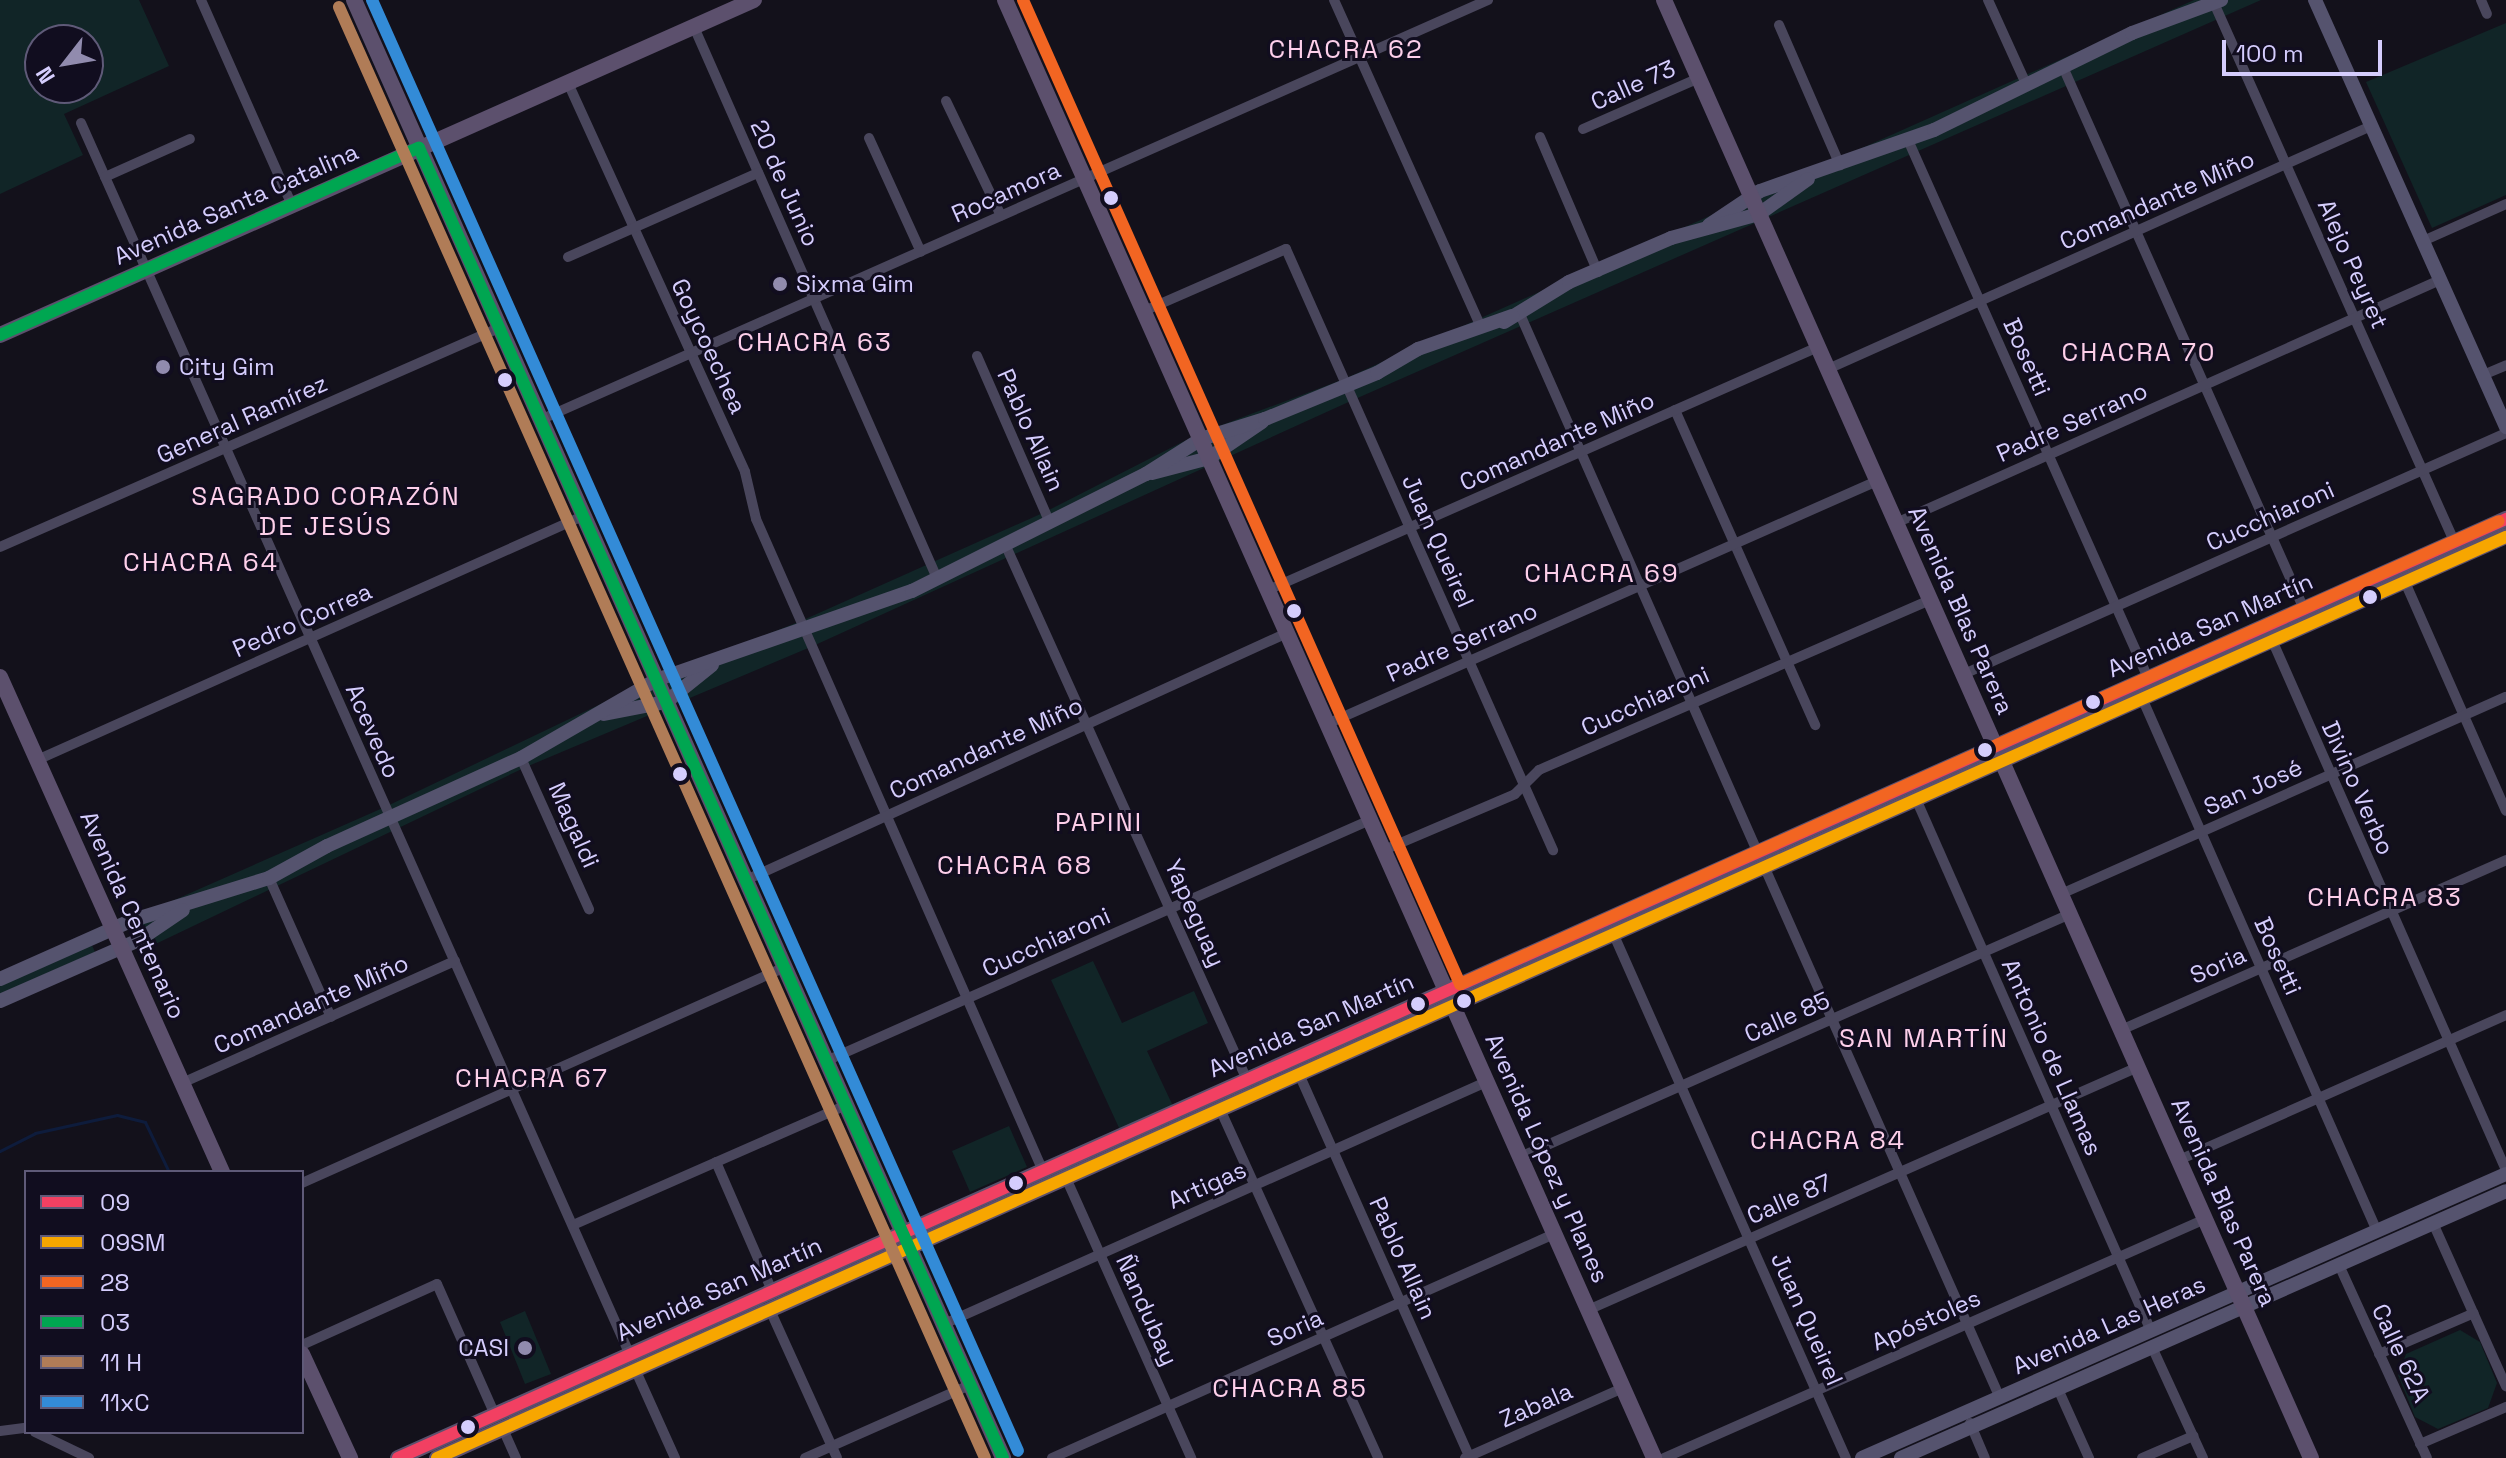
<!DOCTYPE html>
<meta charset="utf-8">
<style>
body{margin:0}
#map{position:relative;width:2506px;height:1458px;overflow:hidden;background:#13111b;font-family:"Space Grotesk",sans-serif}
div>[style]{position:absolute}
[style*='--x']{left:calc(var(--x)*1px);top:calc(var(--y)*1px);width:calc(var(--w)*1px);rotate:calc(var(--a)*1deg)}
.green>*{inset:0;background:#112527}
.stream>*{height:3px;margin:-1.5px;padding:0 1.5px;transform-origin:1.5px;border-radius:1.5px;background:#0e1c3c}
.street>*{height:10px;margin:-5px;padding:0 5px;transform-origin:5px;border-radius:5px;background:#49465c}
.secondary>*{height:14px;margin:-7px;padding:0 7px;transform-origin:7px;border-radius:7px;background:#55536e}
.primary>*{height:16px;margin:-8px;padding:0 8px;transform-origin:8px;border-radius:8px;background:#5c506d}
.bus-1>*{height:12px;margin:-6px;padding:0 6px;transform-origin:6px;border-radius:6px;background:#f24062}
.bus-2>*{height:12px;margin:-6px;padding:0 6px;transform-origin:6px;border-radius:6px;background:#f7a600}
.bus-3>*{height:12px;margin:-6px;padding:0 6px;transform-origin:6px;border-radius:6px;background:#f26522}
.bus-4>*{height:12px;margin:-6px;padding:0 6px;transform-origin:6px;border-radius:6px;background:#00a651}
.bus-5>*{height:12px;margin:-6px;padding:0 6px;transform-origin:6px;border-radius:6px;background:#b07c57}
.bus-6>*{height:12px;margin:-6px;padding:0 6px;transform-origin:6px;border-radius:6px;background:#338bd7}
.dots>*{width:22px;height:22px;translate:-50% -50%;box-sizing:border-box;border:4px solid #110d1f;border-radius:50%}
span{translate:-50% -50%;white-space:nowrap;text-align:center;line-height:1.15;-webkit-text-stroke:6px #110d1f;paint-order:stroke}
.street-label{font-size:24px;color:#d5cdfd}
.poi-label{font-size:24px;color:#d5cdfd}
.left{translate:0 -50%;text-align:left}
.right{translate:-100% -50%;text-align:right}
.neighbourhood-label{font-size:26px;color:#fdcfea;letter-spacing:2px}
.legend{position:absolute;left:24px;top:1170px;width:280px;height:264px;box-sizing:border-box;background:#110d1f;border:2px solid #5f5a78;margin:0;padding:10px 14px;list-style:none;font-size:24px;color:#d5cdfd}
.legend li{display:flex;align-items:center;gap:16px;height:40px}
.legend b{width:40px;border:2px solid #5f5a78}
.north{position:absolute;left:24px;top:24px;width:80px;height:80px;box-sizing:border-box;background:#110d1f;border:2px solid #5f5a78;border-radius:50%;rotate:239deg;font-size:22px;font-weight:700;line-height:32px;text-align:center;color:#d5cdfd}
.north::after{content:'';display:block;margin:auto;width:28px;height:36px;background:#918bae;clip-path:polygon(50% 0,100% 100%,50% 72%,0 100%)}
.scale{position:absolute;left:2222px;top:40px;width:160px;height:36px;box-sizing:border-box;border:4px solid #d5cdfd;border-top:0;padding-left:10px;font-size:24px;line-height:28px;white-space:nowrap;color:#d5cdfd;-webkit-text-stroke:6px #110d1f;paint-order:stroke}
</style>
<div id="map">
<div class="green">
<i style="clip-path:polygon(evenodd,0 0,139px 0,169px 66px,64px 114px,83px 155px,0 194px,0 0,40px 40px,88px 40px,88px 88px,40px 88px,40px 40px)"></i>
<i style="clip-path:polygon(2194px 0,2261px 0,1353px 400px,813px 646px,526px 767px,143px 950px,129px 920px,385px 807px,655px 678px,801px 621px,1045px 512px,1198px 434px,1344px 379px)"></i>
<i style="clip-path:polygon(2506px 23px,2506px 195px,2432px 228px,2366px 82px)"></i>
<i style="clip-path:polygon(91px 943px,95px 952px,0 994px,0 983px)"></i>
<i style="clip-path:polygon(1093px 961px,1122px 1023px,1194px 991px,1208px 1023px,1147px 1051px,1173px 1106px,1120px 1130px,1051px 980px)"></i>
<i style="clip-path:polygon(1009px 1126px,1027px 1167px,970px 1192px,952px 1151px)"></i>
<i style="clip-path:polygon(525px 1311px,551px 1374px,525px 1384px,500px 1322px)"></i>
<i style="clip-path:polygon(2460px 1330px,2480px 1342px,2497px 1383px,2488px 1408px,2438px 1429px,2415px 1417px,2398px 1375px,2406px 1354px)"></i>
</div>
<div class="stream">
<i style="--x:0;--y:1151;--w:39;--a:-27"></i>
<i style="--x:35;--y:1133;--w:84;--a:-12.4"></i>
<i style="--x:117;--y:1115;--w:29;--a:14"></i>
<i style="--x:145;--y:1122;--w:55;--a:64.4"></i>
</div>
<div class="street">
<i style="--x:201;--y:0;--w:224;--a:66.1"></i>
<i style="--x:1334;--y:0;--w:359;--a:65.8"></i>
<i style="--x:1988;--y:0;--w:94;--a:65.6"></i>
<i style="--x:2481;--y:0;--w:15;--a:67"></i>
<i style="--x:2214;--y:3;--w:589;--a:65.96"></i>
<i style="--x:1779;--y:25;--w:153;--a:66.5"></i>
<i style="--x:694;--y:27;--w:600;--a:66.21"></i>
<i style="--x:2063;--y:67;--w:593;--a:66.03"></i>
<i style="--x:568;--y:83;--w:427;--a:65.5"></i>
<i style="--x:745;--y:472;--w:48;--a:76.8"></i>
<i style="--x:756;--y:519;--w:712;--a:66.24"></i>
<i style="--x:946;--y:101;--w:127;--a:64.4"></i>
<i style="--x:81;--y:123;--w:1349;--a:65.98"></i>
<i style="--x:1583;--y:129;--w:127;--a:-23.7"></i>
<i style="--x:1540;--y:137;--w:147;--a:66.8"></i>
<i style="--x:869;--y:138;--w:125;--a:65.5"></i>
<i style="--x:1908;--y:140;--w:589;--a:65.96"></i>
<i style="--x:105;--y:177;--w:93;--a:-24.1"></i>
<i style="--x:2423;--y:241;--w:91;--a:-24"></i>
<i style="--x:568;--y:257;--w:208;--a:-23.9"></i>
<i style="--x:1144;--y:311;--w:155;--a:-23.6"></i>
<i style="--x:1286;--y:249;--w:658;--a:66.05"></i>
<i style="--x:1519;--y:312;--w:591;--a:66.17"></i>
<i style="--x:977;--y:356;--w:180;--a:66.4"></i>
<i style="--x:1828;--y:369;--w:595;--a:-24.11"></i>
<i style="--x:2483;--y:375;--w:25;--a:-23"></i>
<i style="--x:1675;--y:410;--w:345;--a:66"></i>
<i style="--x:540;--y:420;--w:1037;--a:-23.9"></i>
<i style="--x:1896;--y:523;--w:596;--a:-24.07"></i>
<i style="--x:1005;--y:544;--w:588;--a:65.7"></i>
<i style="--x:0;--y:547;--w:545;--a:-23.7"></i>
<i style="--x:2405;--y:582;--w:250;--a:66.2"></i>
<i style="--x:1268;--y:590;--w:601;--a:-23.84"></i>
<i style="--x:2272;--y:640;--w:579;--a:66.18"></i>
<i style="--x:1964;--y:674;--w:593;--a:-23.97"></i>
<i style="--x:2142;--y:698;--w:583;--a:66.21"></i>
<i style="--x:1327;--y:724;--w:601;--a:-23.84"></i>
<i style="--x:521;--y:758;--w:166;--a:65.8"></i>
<i style="--x:37;--y:760;--w:598;--a:-24.08"></i>
<i style="--x:1916;--y:799;--w:582;--a:66.17"></i>
<i style="--x:1384;--y:850;--w:142;--a:-23.1"></i>
<i style="--x:1515;--y:794;--w:34;--a:-45"></i>
<i style="--x:1539;--y:770;--w:426;--a:-23.5"></i>
<i style="--x:1764;--y:866;--w:582;--a:66.08"></i>
<i style="--x:269;--y:878;--w:152;--a:66"></i>
<i style="--x:746;--y:880;--w:595;--a:-24.54"></i>
<i style="--x:2061;--y:894;--w:487;--a:-23.9"></i>
<i style="--x:1613;--y:933;--w:574;--a:66.07"></i>
<i style="--x:2121;--y:1030;--w:421;--a:-23.8"></i>
<i style="--x:826;--y:1061;--w:595;--a:-23.89"></i>
<i style="--x:1299;--y:1074;--w:420;--a:66"></i>
<i style="--x:182;--y:1083;--w:299;--a:-24.1"></i>
<i style="--x:1220;--y:1109;--w:383;--a:65.6"></i>
<i style="--x:1520;--y:1157;--w:601;--a:-23.84"></i>
<i style="--x:2179;--y:1160;--w:358;--a:-23.9"></i>
<i style="--x:716;--y:1162;--w:141;--a:66.5"></i>
<i style="--x:1066;--y:1178;--w:307;--a:65.9"></i>
<i style="--x:302;--y:1183;--w:529;--a:-24.09"></i>
<i style="--x:2433;--y:1223;--w:179;--a:65.9"></i>
<i style="--x:573;--y:1225;--w:298;--a:-23.7"></i>
<i style="--x:2339;--y:1265;--w:212;--a:65.5"></i>
<i style="--x:770;--y:1310;--w:162;--a:65.6"></i>
<i style="--x:1588;--y:1310;--w:601;--a:-23.84"></i>
<i style="--x:944;--y:1324;--w:594;--a:-24.06"></i>
<i style="--x:302;--y:1345;--w:148;--a:-24.3"></i>
<i style="--x:437;--y:1284;--w:143;--a:66.1"></i>
<i style="--x:2152;--y:1347;--w:122;--a:65.3"></i>
<i style="--x:2379;--y:1354;--w:103;--a:-23.3"></i>
<i style="--x:635;--y:1369;--w:98;--a:65.8"></i>
<i style="--x:2058;--y:1389;--w:76;--a:65.8"></i>
<i style="--x:1970;--y:1423;--w:38;--a:67"></i>
<i style="--x:503;--y:1429;--w:32;--a:66"></i>
<i style="--x:0;--y:1431;--w:26;--a:-7"></i>
<i style="--x:35;--y:1432;--w:60;--a:25.7"></i>
<i style="--x:2420;--y:1444;--w:94;--a:-23.3"></i>
<i style="--x:805;--y:1458;--w:180;--a:-23.9"></i>
<i style="--x:1052;--y:1458;--w:550;--a:-24.05"></i>
<i style="--x:1465;--y:1458;--w:173;--a:-23.9"></i>
<i style="--x:1664;--y:1458;--w:591;--a:-23.83"></i>
<i style="--x:2142;--y:1458;--w:56;--a:-23.3"></i>
</div>
<div class="secondary">
<i style="--x:2315;--y:0;--w:468;--a:65.9"></i>
<i style="--x:1709;--y:225;--w:61;--a:-33.7"></i>
<i style="--x:1760;--y:191;--w:184;--a:-19.3"></i>
<i style="--x:1934;--y:130;--w:220;--a:-26.1"></i>
<i style="--x:2132;--y:33;--w:95;--a:-20.3"></i>
<i style="--x:1504;--y:322;--w:76;--a:-31.6"></i>
<i style="--x:1569;--y:282;--w:111;--a:-23.3"></i>
<i style="--x:1671;--y:238;--w:91;--a:-15.3"></i>
<i style="--x:1759;--y:214;--w:60;--a:-35.5"></i>
<i style="--x:1152;--y:473;--w:59;--a:-14.7"></i>
<i style="--x:1209;--y:458;--w:64;--a:-34.2"></i>
<i style="--x:604;--y:714;--w:63;--a:-11"></i>
<i style="--x:666;--y:702;--w:59;--a:-38.8"></i>
<i style="--x:0;--y:979;--w:142;--a:-24"></i>
<i style="--x:130;--y:921;--w:145;--a:-17.2"></i>
<i style="--x:269;--y:878;--w:66;--a:-28.9"></i>
<i style="--x:327;--y:846;--w:213;--a:-24.4"></i>
<i style="--x:521;--y:758;--w:156;--a:-30"></i>
<i style="--x:656;--y:680;--w:271;--a:-19.2"></i>
<i style="--x:912;--y:591;--w:262;--a:-26.6"></i>
<i style="--x:1146;--y:474;--w:65;--a:-32.5"></i>
<i style="--x:1201;--y:439;--w:67;--a:-17.4"></i>
<i style="--x:1265;--y:419;--w:121;--a:-22.3"></i>
<i style="--x:1377;--y:373;--w:48;--a:-30.3"></i>
<i style="--x:1418;--y:349;--w:100;--a:-19.3"></i>
<i style="--x:0;--y:1001;--w:152;--a:-23.7"></i>
<i style="--x:139;--y:940;--w:53;--a:-34.3"></i>
<i style="--x:1862;--y:1458;--w:704;--a:-23.8"></i>
<i style="--x:1901;--y:1458;--w:661;--a:-23.81"></i>
</div>
<div class="primary">
<i style="--x:354;--y:0;--w:1596;--a:66"></i>
<i style="--x:1005;--y:0;--w:1596;--a:66"></i>
<i style="--x:1664;--y:0;--w:1595;--a:66.07"></i>
<i style="--x:0;--y:335;--w:825;--a:-23.96"></i>
<i style="--x:0;--y:677;--w:543;--a:65.84"></i>
<i style="--x:302;--y:1354;--w:115;--a:65.2"></i>
<i style="--x:398;--y:1458;--w:2308;--a:-24.01"></i>
<i style="--x:437;--y:1458;--w:2265;--a:-24.02"></i>
</div>
<div class="bus-1">
<i style="--x:398;--y:1458;--w:2308;--a:-24.01"></i>
</div>
<div class="bus-2">
<i style="--x:437;--y:1458;--w:2265;--a:-24"></i>
</div>
<div class="bus-3">
<i style="--x:1023;--y:0;--w:1077;--a:66.05"></i>
<i style="--x:1460;--y:984;--w:1137;--a:-24.02"></i>
</div>
<div class="bus-4">
<i style="--x:419;--y:148;--w:1434;--a:65.97"></i>
<i style="--x:0;--y:335;--w:459;--a:-24.1"></i>
</div>
<div class="bus-5">
<i style="--x:339;--y:7;--w:1588;--a:66"></i>
</div>
<div class="bus-6">
<i style="--x:372;--y:0;--w:1588;--a:66"></i>
</div>
<div class="dots">
<i style="left:1111px;top:198px;background:#d5cdfd"></i>
<i style="left:780px;top:284px;background:#918bae"></i>
<i style="left:163px;top:367px;background:#918bae"></i>
<i style="left:505px;top:380px;background:#d5cdfd"></i>
<i style="left:2370px;top:597px;background:#d5cdfd"></i>
<i style="left:1294px;top:611px;background:#d5cdfd"></i>
<i style="left:2093px;top:702px;background:#d5cdfd"></i>
<i style="left:1985px;top:750px;background:#d5cdfd"></i>
<i style="left:680px;top:774px;background:#d5cdfd"></i>
<i style="left:1464px;top:1001px;background:#d5cdfd"></i>
<i style="left:1418px;top:1004px;background:#d5cdfd"></i>
<i style="left:1016px;top:1183px;background:#d5cdfd"></i>
<i style="left:525px;top:1348px;background:#918bae"></i>
<i style="left:468px;top:1427px;background:#d5cdfd"></i>
</div>
<div class="street-label">
<span style="left:1633px;top:85px;rotate:-24deg">Calle 73</span>
<span style="left:785px;top:183px;rotate:66deg">20 de Junio</span>
<span style="left:1006px;top:192px;rotate:-24deg">Rocamora</span>
<span style="left:2157px;top:200px;rotate:-24deg">Comandante Miño</span>
<span style="left:236px;top:204px;rotate:-24deg">Avenida Santa Catalina</span>
<span style="left:2353px;top:264px;rotate:66deg">Alejo Peyret</span>
<span style="left:709px;top:346px;rotate:65deg">Goycoechea</span>
<span style="left:2027px;top:357px;rotate:66deg">Bosetti</span>
<span style="left:242px;top:419px;rotate:-24deg">General Ramírez</span>
<span style="left:2072px;top:422px;rotate:-24deg">Padre Serrano</span>
<span style="left:1031px;top:430px;rotate:66deg">Pablo Allain</span>
<span style="left:1557px;top:441px;rotate:-24deg">Comandante Miño</span>
<span style="left:2270px;top:516px;rotate:-24deg">Cucchiaroni</span>
<span style="left:1438px;top:541px;rotate:66deg">Juan Queirel</span>
<span style="left:1961px;top:610px;rotate:66deg">Avenida Blas Parera</span>
<span style="left:302px;top:620px;rotate:-24deg">Pedro Correa</span>
<span style="left:2210px;top:625px;rotate:-24deg">Avenida San Martín</span>
<span style="left:1462px;top:642px;rotate:-24deg">Padre Serrano</span>
<span style="left:1645px;top:701px;rotate:-24deg">Cucchiaroni</span>
<span style="left:373px;top:731px;rotate:66deg">Acevedo</span>
<span style="left:986px;top:748px;rotate:-25deg">Comandante Miño</span>
<span style="left:2253px;top:787px;rotate:-24deg">San José</span>
<span style="left:2358px;top:788px;rotate:66deg">Divino Verbo</span>
<span style="left:574px;top:825px;rotate:66deg">Magaldi</span>
<span style="left:1195px;top:913px;rotate:66deg">Yapeguay</span>
<span style="left:133px;top:915px;rotate:66deg">Avenida Centenario</span>
<span style="left:1046px;top:942px;rotate:-24deg">Cucchiaroni</span>
<span style="left:2278px;top:956px;rotate:66deg">Bosetti</span>
<span style="left:2218px;top:965px;rotate:-24deg">Soria</span>
<span style="left:311px;top:1004px;rotate:-24deg">Comandante Miño</span>
<span style="left:1787px;top:1017px;rotate:-24deg">Calle 85</span>
<span style="left:1311px;top:1025px;rotate:-24deg">Avenida San Martín</span>
<span style="left:2052px;top:1057px;rotate:66deg">Antonio de Llamas</span>
<span style="left:1547px;top:1158px;rotate:66deg">Avenida López y Planes</span>
<span style="left:1207px;top:1185px;rotate:-24deg">Artigas</span>
<span style="left:1789px;top:1199px;rotate:-24deg">Calle 87</span>
<span style="left:2224px;top:1202px;rotate:66deg">Avenida Blas Parera</span>
<span style="left:1403px;top:1258px;rotate:66deg">Pablo Allain</span>
<span style="left:719px;top:1289px;rotate:-24deg">Avenida San Martín</span>
<span style="left:1147px;top:1310px;rotate:66deg">Ñandubay</span>
<span style="left:1807px;top:1319px;rotate:66deg">Juan Queirel</span>
<span style="left:1926px;top:1320px;rotate:-24deg">Apóstoles</span>
<span style="left:2109px;top:1325px;rotate:-24deg">Avenida Las Heras</span>
<span style="left:1295px;top:1328px;rotate:-24deg">Soria</span>
<span style="left:2401px;top:1353px;rotate:65deg">Calle 62A</span>
<span style="left:1536px;top:1405px;rotate:-24deg">Zabala</span>
</div>
<div class="poi-label">
<span class="left" style="left:796px;top:284px">Sixma Gim</span>
<span class="left" style="left:179px;top:367px">City Gim</span>
<span class="right" style="left:509px;top:1348px">CASI</span>
</div>
<div class="neighbourhood-label">
<span style="left:1346px;top:50px">CHACRA 62</span>
<span style="left:815px;top:343px">CHACRA 63</span>
<span style="left:2139px;top:353px">CHACRA 70</span>
<span style="left:326px;top:512px">SAGRADO CORAZÓN<br>DE JESÚS</span>
<span style="left:201px;top:563px">CHACRA 64</span>
<span style="left:1602px;top:574px">CHACRA 69</span>
<span style="left:1099px;top:823px">PAPINI</span>
<span style="left:1015px;top:866px">CHACRA 68</span>
<span style="left:2385px;top:898px">CHACRA 83</span>
<span style="left:1924px;top:1039px">SAN MARTÍN</span>
<span style="left:532px;top:1079px">CHACRA 67</span>
<span style="left:1828px;top:1141px">CHACRA 84</span>
<span style="left:1290px;top:1389px">CHACRA 85</span>
</div>
<ul class="legend">
<li><b style="height:10px;background:#f24062"></b>09</li>
<li><b style="height:10px;background:#f7a600"></b>09SM</li>
<li><b style="height:10px;background:#f26522"></b>28</li>
<li><b style="height:10px;background:#00a651"></b>03</li>
<li><b style="height:10px;background:#b07c57"></b>11 H</li>
<li><b style="height:10px;background:#338bd7"></b>11xC</li>
</ul>
<div class="north">N</div>
<div class="scale">100 m</div>
</div>
